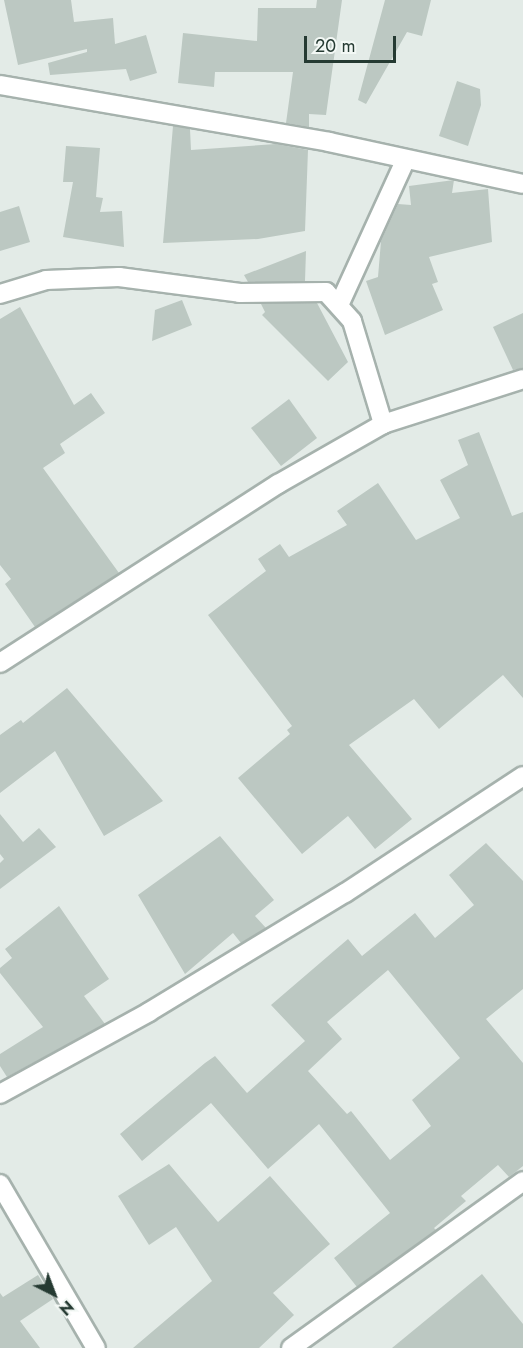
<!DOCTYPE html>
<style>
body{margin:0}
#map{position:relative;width:523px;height:1348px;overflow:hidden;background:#e3ebe7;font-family:Jost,sans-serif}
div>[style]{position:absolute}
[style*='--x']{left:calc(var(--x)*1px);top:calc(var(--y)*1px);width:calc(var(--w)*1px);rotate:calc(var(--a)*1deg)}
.building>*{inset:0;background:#bcc8c2}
.roads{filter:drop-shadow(2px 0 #a6b2ad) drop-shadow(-2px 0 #a6b2ad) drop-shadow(0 2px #a6b2ad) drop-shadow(0 -2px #a6b2ad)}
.street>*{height:18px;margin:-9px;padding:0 9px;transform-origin:9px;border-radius:9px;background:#fff}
span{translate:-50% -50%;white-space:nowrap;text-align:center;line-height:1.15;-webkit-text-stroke:4.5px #f3f8f5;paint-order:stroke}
.north{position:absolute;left:24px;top:1264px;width:60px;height:60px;-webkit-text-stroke:4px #f3f8f5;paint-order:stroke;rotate:138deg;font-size:16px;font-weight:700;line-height:24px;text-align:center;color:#253a32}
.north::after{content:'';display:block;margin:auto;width:21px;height:27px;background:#253a32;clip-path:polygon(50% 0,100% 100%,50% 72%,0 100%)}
.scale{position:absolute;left:304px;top:36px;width:92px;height:27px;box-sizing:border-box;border:3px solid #253a32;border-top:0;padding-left:8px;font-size:18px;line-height:21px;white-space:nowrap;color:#253a32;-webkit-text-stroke:4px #f3f8f5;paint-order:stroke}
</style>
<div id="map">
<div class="building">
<i style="clip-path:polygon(4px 0,71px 0,74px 22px,113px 18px,115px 44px,146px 35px,157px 73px,130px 81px,126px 69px,50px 75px,48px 63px,87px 52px,87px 49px,18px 65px)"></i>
<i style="clip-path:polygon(317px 0,342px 0,326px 115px,309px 114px,309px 127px,286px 123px,293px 72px,215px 72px,214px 87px,178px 83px,183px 33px,257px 41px,258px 8px,316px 8px)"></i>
<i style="clip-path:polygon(385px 0,431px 0,422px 36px,407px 32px,366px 104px,358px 100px)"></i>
<i style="clip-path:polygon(457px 81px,480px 89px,481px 105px,468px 146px,439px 136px)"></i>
<i style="clip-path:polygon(173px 126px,190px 129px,191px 150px,276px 144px,308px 150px,305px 231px,258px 239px,163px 243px)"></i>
<i style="clip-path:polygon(66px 146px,100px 148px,96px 197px,103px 198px,100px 212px,122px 211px,124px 247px,63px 237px,73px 182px,63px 182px)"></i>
<i style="clip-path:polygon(454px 180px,452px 193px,488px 189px,492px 242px,429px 257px,438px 282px,432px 284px,443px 310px,385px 335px,366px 281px,378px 277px,381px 241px,398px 204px,411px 205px,409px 186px)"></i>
<i style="clip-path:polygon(19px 206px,30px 242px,0 251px,0 212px)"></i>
<i style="clip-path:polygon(306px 251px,305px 281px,248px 282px,244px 275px)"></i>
<i style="clip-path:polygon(182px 300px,192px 325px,152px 341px,155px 310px)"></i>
<i style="clip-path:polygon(317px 303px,348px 362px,328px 381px,262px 315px,265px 312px,261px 304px)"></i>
<i style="clip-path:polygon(20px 307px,74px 405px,91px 393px,105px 413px,60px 444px,65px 453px,43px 468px,119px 573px,35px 627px,5px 584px,11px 579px,0 565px,0 319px)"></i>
<i style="clip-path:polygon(523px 313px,523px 368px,513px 370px,493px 327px)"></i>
<i style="clip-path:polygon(289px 399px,317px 438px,281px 466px,251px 428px)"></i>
<i style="clip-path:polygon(479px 432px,512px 516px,523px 512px,523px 698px,503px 675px,439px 729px,414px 699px,349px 745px,412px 819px,375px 849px,348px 816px,302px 854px,238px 778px,290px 734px,287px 730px,292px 726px,208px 615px,266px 571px,258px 559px,280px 544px,289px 557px,347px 525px,337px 511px,378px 483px,416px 540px,460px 518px,440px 480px,468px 465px,458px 440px)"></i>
<i style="clip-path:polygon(67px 688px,163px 801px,104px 836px,55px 751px,0 793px,0 735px,21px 720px,23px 723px)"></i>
<i style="clip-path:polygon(0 814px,23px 842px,39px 828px,56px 847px,0 889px,0 863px,4px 859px,0 854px)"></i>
<i style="clip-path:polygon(220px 836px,274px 900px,255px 916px,266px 928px,241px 943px,233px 933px,185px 974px,138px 895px)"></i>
<i style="clip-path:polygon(evenodd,486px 843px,523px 881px,523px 989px,486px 1019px,523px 1063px,523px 1166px,509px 1177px,498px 1165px,461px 1196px,466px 1201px,434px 1228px,436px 1230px,357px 1287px,334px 1258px,390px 1213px,319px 1124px,268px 1169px,211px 1103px,142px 1161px,120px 1134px,205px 1063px,215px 1056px,247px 1093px,305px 1041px,271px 1005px,348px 939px,362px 956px,415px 913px,435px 938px,474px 905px,449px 875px,486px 843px,388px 970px,460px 1058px,412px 1100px,431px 1126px,390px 1160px,351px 1111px,347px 1114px,308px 1071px,342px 1039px,327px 1022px,388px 970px)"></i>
<i style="clip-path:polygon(59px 906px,109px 979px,84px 996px,105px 1024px,7px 1077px,0 1066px,0 1054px,43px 1027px,0 973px,0 968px,12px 958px,5px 949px)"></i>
<i style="clip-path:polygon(169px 1164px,218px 1222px,270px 1176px,330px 1244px,273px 1293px,294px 1315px,259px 1348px,133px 1348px,212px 1281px,176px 1227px,149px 1245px,118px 1196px)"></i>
<i style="clip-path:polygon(482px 1274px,523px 1324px,523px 1348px,392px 1348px)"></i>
<i style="clip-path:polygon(38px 1275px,53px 1299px,20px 1321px,40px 1348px,0 1348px,0 1293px,3px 1297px)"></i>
</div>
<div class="roads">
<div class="street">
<i style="--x:0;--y:85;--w:334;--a:9.8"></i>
<i style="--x:329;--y:142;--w:198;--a:12.2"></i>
<i style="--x:0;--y:294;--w:48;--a:-16.9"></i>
<i style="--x:46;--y:280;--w:73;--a:-2.4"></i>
<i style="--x:119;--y:277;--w:122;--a:7.5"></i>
<i style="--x:240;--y:293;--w:86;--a:-0.7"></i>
<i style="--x:326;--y:292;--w:39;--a:48"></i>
<i style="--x:352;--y:321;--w:108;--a:73.2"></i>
<i style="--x:340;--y:303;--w:158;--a:-65.4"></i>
<i style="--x:0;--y:663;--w:331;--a:-32.8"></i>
<i style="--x:278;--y:484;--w:121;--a:-29.7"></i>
<i style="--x:383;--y:424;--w:147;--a:-17.8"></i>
<i style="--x:0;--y:1094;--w:170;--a:-28.8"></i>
<i style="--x:149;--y:1012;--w:229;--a:-31.3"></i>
<i style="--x:345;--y:893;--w:213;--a:-33.3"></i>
<i style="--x:0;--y:1184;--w:190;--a:59.7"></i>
<i style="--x:291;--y:1348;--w:286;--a:-35.7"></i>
</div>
</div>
<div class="north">N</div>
<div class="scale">20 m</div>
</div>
